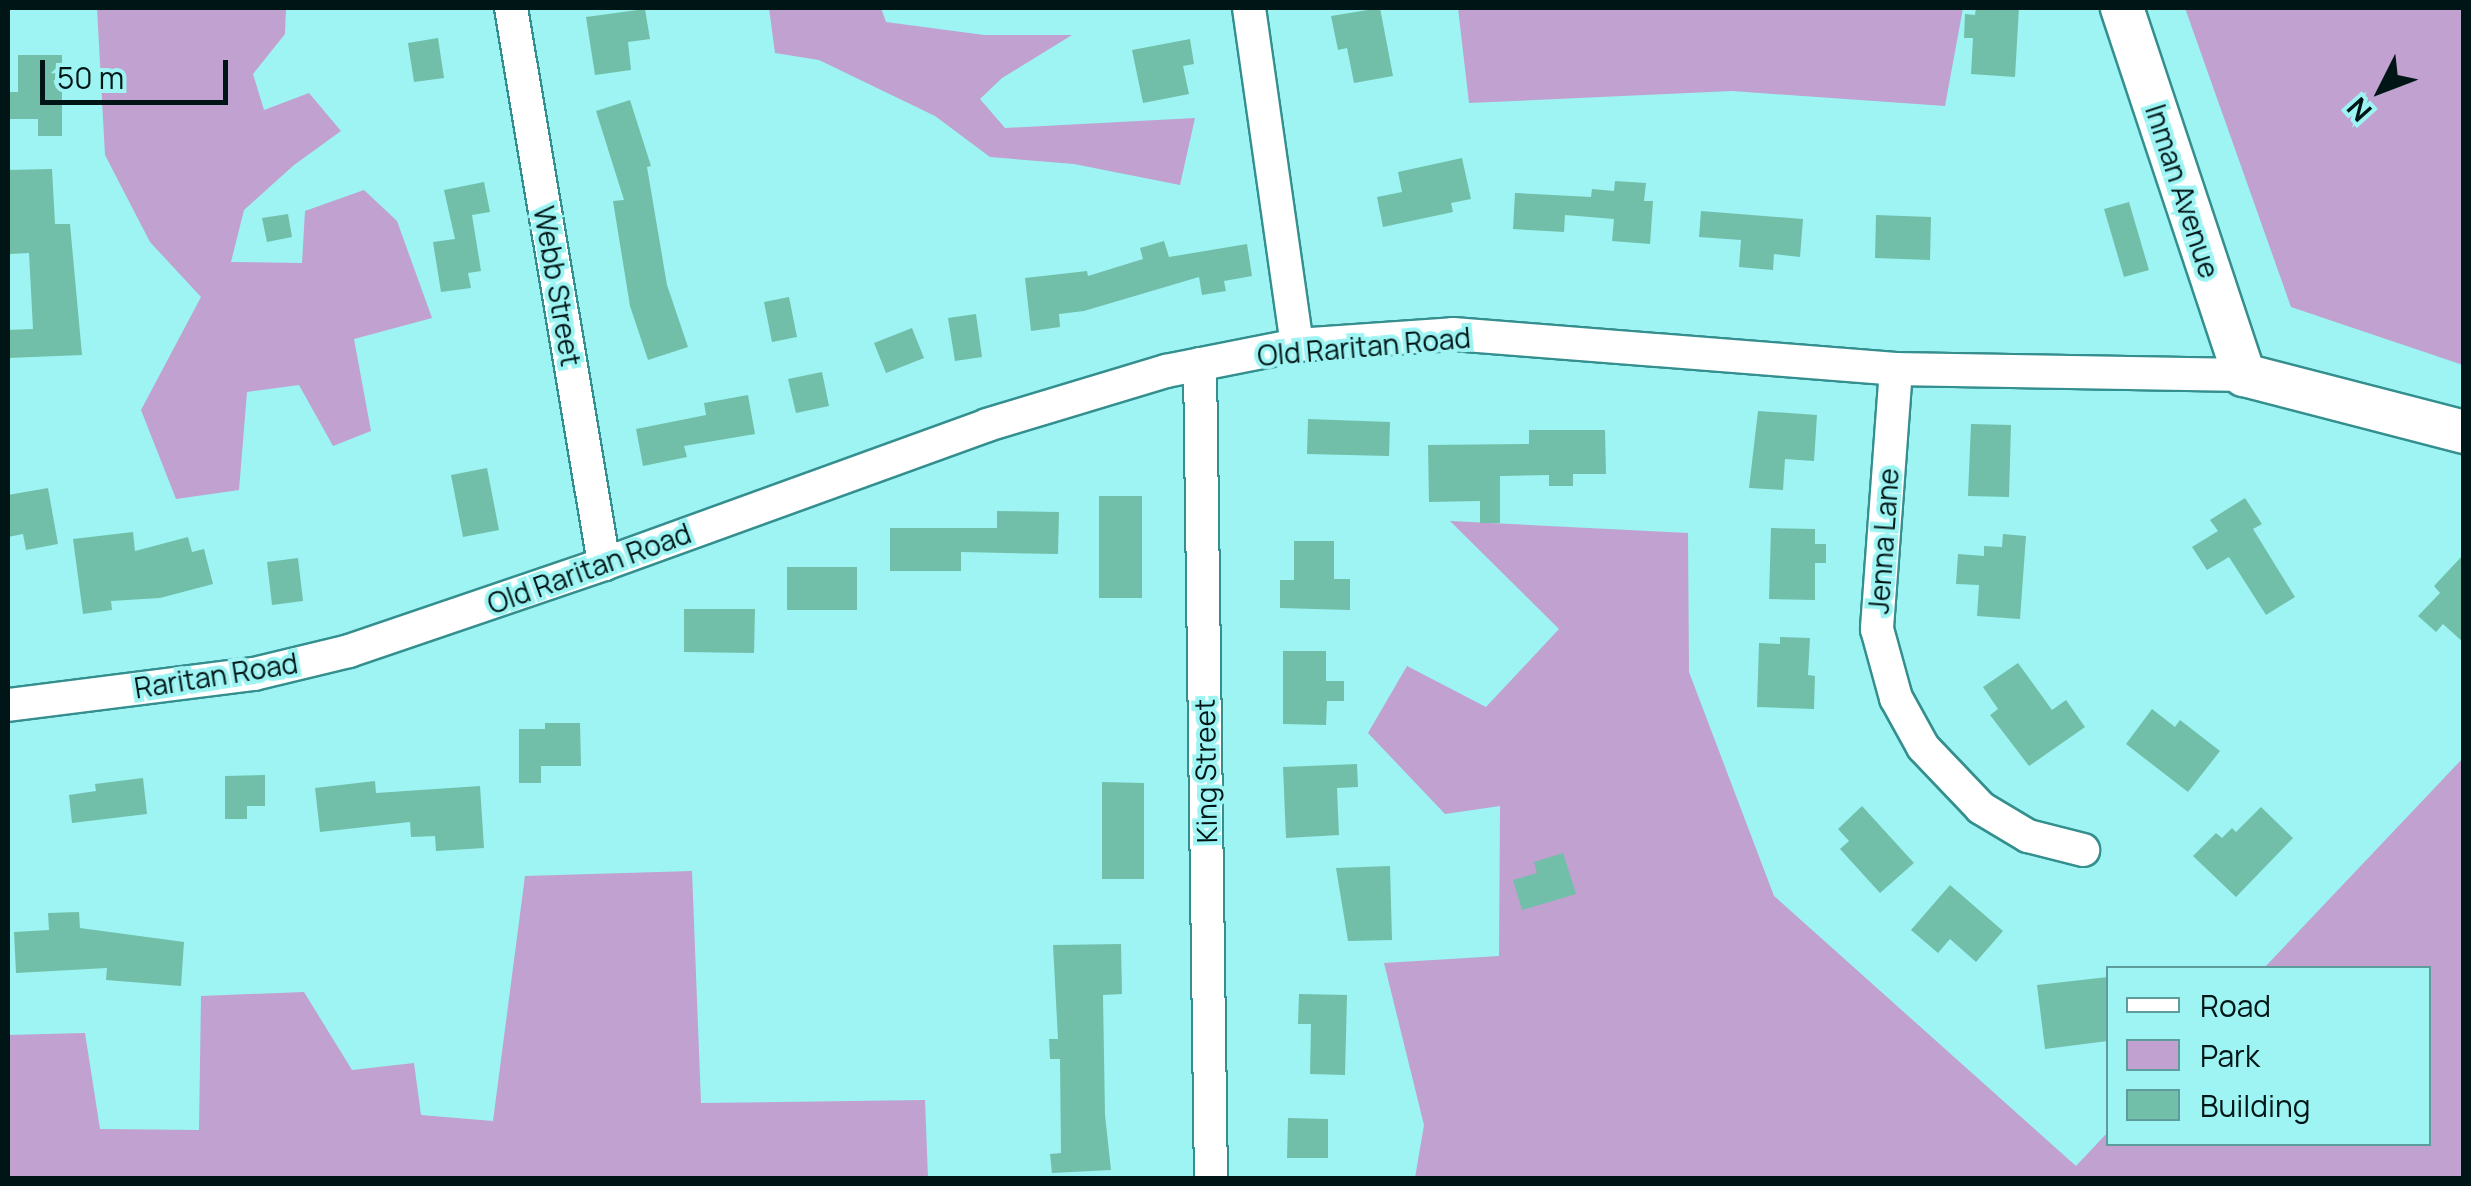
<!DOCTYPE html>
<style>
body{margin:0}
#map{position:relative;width:2471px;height:1186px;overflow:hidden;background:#9df4f3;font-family:Manrope,sans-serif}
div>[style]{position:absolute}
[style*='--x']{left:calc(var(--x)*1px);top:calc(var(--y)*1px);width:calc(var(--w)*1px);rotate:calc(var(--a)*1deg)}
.green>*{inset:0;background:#c0a1cf}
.building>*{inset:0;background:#71bfa9}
.roads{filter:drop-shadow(2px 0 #348f8e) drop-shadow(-2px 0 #348f8e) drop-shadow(0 2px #348f8e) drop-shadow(0 -2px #348f8e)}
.minor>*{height:32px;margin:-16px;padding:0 16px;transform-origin:16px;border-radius:16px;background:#fff}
.major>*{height:42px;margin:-21px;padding:0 21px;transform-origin:21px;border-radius:21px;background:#fff}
span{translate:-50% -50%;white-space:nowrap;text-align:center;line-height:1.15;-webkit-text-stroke:8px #9df4f3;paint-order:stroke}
.street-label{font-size:28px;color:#001616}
.frame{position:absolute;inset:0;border:10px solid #001616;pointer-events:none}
.legend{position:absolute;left:2106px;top:966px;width:325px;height:180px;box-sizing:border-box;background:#9df4f3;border:2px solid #5e9b9b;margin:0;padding:12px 18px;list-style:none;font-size:30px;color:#001616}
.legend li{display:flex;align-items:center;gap:20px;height:50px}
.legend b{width:50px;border:2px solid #5e9b9b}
.north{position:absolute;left:2331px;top:40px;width:100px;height:100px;-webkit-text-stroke:8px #9df4f3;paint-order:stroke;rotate:228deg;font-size:28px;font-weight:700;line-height:40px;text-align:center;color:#001616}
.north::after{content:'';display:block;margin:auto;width:35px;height:45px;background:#001616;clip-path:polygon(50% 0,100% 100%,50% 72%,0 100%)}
.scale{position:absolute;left:40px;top:60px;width:188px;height:45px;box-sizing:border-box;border:5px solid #001616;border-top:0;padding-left:12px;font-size:30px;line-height:35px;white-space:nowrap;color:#001616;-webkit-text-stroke:8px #9df4f3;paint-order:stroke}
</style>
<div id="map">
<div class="green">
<i style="clip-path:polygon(97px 8px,286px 8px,285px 34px,253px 74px,264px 110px,309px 93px,341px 131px,294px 165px,244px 210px,231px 262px,302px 263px,305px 211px,364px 190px,397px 221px,432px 318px,354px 339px,371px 431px,333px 446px,299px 385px,247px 392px,239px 490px,176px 499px,141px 410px,201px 297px,150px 242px,105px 155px)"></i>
<i style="clip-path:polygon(769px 8px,881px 8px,886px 22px,984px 35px,1072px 35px,1002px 78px,980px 99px,1005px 128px,1195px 118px,1180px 185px,1074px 164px,990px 157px,935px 116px,819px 60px,775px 53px)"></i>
<i style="clip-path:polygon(1458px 8px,1963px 8px,1945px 106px,1732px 91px,1469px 103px)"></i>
<i style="clip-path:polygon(2185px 8px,2463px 8px,2463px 365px,2291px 307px)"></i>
<i style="clip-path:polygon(1450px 521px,1688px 533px,1689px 672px,1774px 896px,2076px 1166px,2108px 1132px,2108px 1144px,2428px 1144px,2428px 968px,2264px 968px,2463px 758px,2463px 1178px,1415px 1178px,1424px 1125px,1384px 963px,1499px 956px,1500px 806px,1445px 814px,1368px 733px,1407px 666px,1486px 707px,1559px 629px)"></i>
<i style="clip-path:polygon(692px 871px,701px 1103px,925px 1100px,928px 1178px,8px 1178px,8px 1035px,85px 1033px,100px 1129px,199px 1130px,201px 996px,304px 992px,352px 1070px,414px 1063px,421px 1115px,493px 1121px,525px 876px)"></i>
</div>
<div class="building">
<i style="clip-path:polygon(1380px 8px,1393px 76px,1354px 83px,1347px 48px,1338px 50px,1331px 16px)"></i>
<i style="clip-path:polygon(1976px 8px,2019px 8px,2015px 77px,1971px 74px,1973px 38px,1964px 38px,1965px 14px,1975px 15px)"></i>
<i style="clip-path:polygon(645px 9px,650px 39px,628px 42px,631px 70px,595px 75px,586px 17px)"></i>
<i style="clip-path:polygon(438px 38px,444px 78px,414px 82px,408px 43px)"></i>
<i style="clip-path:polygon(1190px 39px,1194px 64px,1183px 66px,1189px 94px,1143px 103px,1132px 50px)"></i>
<i style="clip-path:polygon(18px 55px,62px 55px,62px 136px,38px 136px,38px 119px,8px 119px,8px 92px,18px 92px)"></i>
<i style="clip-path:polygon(630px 100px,651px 166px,647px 167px,667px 285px,688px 347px,648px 360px,630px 306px,613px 201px,624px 200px,596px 111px)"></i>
<i style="clip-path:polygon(1462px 158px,1471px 199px,1451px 203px,1453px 212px,1383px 227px,1377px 197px,1402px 192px,1398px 172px)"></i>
<i style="clip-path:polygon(52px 169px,55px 224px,70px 224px,82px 355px,8px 358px,8px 330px,33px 329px,29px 253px,10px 254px,8px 170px)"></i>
<i style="clip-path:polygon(1615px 181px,1646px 183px,1644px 201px,1653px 201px,1650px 244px,1612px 241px,1614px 219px,1565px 215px,1564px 232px,1513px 229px,1515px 193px,1591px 197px,1592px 189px,1614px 191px)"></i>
<i style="clip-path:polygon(484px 182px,490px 212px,472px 215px,481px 271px,468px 273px,471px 288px,441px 292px,433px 242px,455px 239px,444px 190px)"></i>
<i style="clip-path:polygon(2129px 202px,2149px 270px,2124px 277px,2104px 209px)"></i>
<i style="clip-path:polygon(1701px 211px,1803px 219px,1800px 257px,1774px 254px,1773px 270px,1739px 267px,1741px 240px,1699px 237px)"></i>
<i style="clip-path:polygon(288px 214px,292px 237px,267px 242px,262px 218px)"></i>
<i style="clip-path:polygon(1876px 215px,1931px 217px,1930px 260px,1875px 258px)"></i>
<i style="clip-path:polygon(1164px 241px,1169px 257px,1247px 244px,1252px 276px,1224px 281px,1226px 291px,1202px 295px,1199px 277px,1084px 311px,1059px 314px,1060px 327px,1031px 331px,1025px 278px,1087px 271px,1088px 276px,1143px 259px,1140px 248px)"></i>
<i style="clip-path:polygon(789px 297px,797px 337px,772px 342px,764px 302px)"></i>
<i style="clip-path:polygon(976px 314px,982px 357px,955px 361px,948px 318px)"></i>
<i style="clip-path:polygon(912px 328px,924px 358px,886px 373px,874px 343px)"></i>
<i style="clip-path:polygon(822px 372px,829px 406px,796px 413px,788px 379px)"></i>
<i style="clip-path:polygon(748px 395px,755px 434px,684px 446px,687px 457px,643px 466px,636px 429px,706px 415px,704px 403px)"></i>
<i style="clip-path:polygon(1758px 411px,1817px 415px,1814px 461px,1785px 459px,1783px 490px,1749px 488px)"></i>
<i style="clip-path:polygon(1308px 419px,1390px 422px,1389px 456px,1307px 454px)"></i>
<i style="clip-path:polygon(1971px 424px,2011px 425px,2009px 497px,1968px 496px)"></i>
<i style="clip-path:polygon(1529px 430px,1605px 430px,1606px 474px,1573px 474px,1573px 486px,1549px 486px,1549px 475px,1500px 476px,1500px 523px,1480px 523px,1480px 501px,1429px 502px,1428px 445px,1529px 444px)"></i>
<i style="clip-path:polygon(487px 468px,499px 530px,463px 537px,451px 475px)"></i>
<i style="clip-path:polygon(48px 488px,58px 544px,26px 550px,23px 534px,8px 537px,8px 495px)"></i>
<i style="clip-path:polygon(1099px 496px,1142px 496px,1142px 598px,1099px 598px)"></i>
<i style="clip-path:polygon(2245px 498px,2262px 524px,2253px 529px,2295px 597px,2266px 615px,2229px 557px,2207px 570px,2192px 547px,2218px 531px,2210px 520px)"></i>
<i style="clip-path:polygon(997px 511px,1059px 512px,1058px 554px,961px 552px,961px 571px,890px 571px,890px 528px,997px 528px)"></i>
<i style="clip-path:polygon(1771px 528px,1815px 529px,1815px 544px,1826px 544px,1826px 563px,1815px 563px,1815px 600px,1769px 599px)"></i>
<i style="clip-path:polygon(133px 532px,135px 551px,188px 537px,192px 552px,204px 549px,213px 584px,160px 598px,111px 601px,112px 610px,83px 614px,73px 539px)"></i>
<i style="clip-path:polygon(2003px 534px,2026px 536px,2020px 619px,1977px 616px,1979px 585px,1956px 584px,1958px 554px,1984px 556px,1984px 546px,2002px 547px)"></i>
<i style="clip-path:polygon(1294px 541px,1334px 541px,1334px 579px,1350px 579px,1350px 610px,1280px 608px,1280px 580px,1294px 580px)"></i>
<i style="clip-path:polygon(2464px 554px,2464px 643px,2443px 624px,2436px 632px,2418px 616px,2440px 593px,2434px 586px)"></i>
<i style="clip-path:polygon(298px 558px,303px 601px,272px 605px,267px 562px)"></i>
<i style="clip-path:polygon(787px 567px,857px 567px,857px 610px,787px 610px)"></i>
<i style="clip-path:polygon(684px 609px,755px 609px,754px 653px,684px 652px)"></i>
<i style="clip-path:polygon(1780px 637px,1810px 638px,1808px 675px,1815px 676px,1814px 709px,1757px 707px,1759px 643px,1780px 644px)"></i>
<i style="clip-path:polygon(1283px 651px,1326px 651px,1326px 681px,1344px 681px,1344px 701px,1327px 701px,1326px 725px,1283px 724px)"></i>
<i style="clip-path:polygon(2018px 663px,2052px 710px,2066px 700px,2085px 727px,2029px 766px,1990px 715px,1998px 709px,1983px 687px)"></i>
<i style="clip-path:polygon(2152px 709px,2175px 727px,2180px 720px,2220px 751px,2188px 792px,2126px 744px)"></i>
<i style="clip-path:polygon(545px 723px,580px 723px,581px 766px,541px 766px,541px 783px,519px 783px,519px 729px,545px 729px)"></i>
<i style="clip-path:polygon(1357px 764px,1358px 787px,1337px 788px,1339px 835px,1286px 838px,1283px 767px)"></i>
<i style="clip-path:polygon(265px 775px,265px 806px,247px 806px,247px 819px,225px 819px,225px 776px)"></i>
<i style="clip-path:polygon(143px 778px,147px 814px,72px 823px,69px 795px,96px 791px,95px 784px)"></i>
<i style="clip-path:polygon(375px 781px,376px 793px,480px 786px,484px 848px,436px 851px,435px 836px,411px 837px,410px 822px,320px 832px,315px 788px)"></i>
<i style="clip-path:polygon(1102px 782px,1144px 783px,1144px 879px,1102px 879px)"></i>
<i style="clip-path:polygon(1862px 806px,1914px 863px,1880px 893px,1840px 849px,1849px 841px,1838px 829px)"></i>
<i style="clip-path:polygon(2261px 807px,2293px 838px,2236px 897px,2193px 856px,2216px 833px,2222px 838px,2232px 828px,2236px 832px)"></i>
<i style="clip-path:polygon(1563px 853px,1576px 894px,1522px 910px,1513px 880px,1537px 873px,1534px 862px)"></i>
<i style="clip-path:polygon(1390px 866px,1392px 940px,1348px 941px,1336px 868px)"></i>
<i style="clip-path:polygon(1950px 885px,2003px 931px,1976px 962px,1950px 939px,1938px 953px,1911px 930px)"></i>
<i style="clip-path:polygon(79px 912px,80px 928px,184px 942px,181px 986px,106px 980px,107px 968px,16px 973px,14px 932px,49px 930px,48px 913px)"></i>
<i style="clip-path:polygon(1121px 944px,1122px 994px,1103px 995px,1105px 1115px,1111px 1170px,1052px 1173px,1050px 1154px,1061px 1153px,1060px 1059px,1050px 1059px,1049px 1039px,1058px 1039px,1053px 945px)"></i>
<i style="clip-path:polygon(2108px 977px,2108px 1041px,2045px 1049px,2037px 985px)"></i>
<i style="clip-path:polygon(1299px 994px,1347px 995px,1345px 1075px,1310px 1074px,1311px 1024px,1298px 1024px)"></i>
<i style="clip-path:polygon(1288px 1118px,1328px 1119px,1328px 1158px,1287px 1158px)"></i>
</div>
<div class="roads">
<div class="minor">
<i style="--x:511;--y:8;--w:564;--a:80.5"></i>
<i style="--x:1249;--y:8;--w:340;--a:81.9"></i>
<i style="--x:1200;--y:364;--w:814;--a:89.23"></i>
<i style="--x:1896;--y:369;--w:261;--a:94.2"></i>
<i style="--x:1877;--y:629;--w:72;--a:74.6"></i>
<i style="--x:1896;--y:698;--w:56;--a:61.1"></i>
<i style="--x:1923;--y:747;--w:84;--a:46.4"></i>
<i style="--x:1981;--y:808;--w:55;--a:30.8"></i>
<i style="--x:2028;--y:836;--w:57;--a:14.3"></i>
<i style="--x:8;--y:705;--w:248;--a:-7.2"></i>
<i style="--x:254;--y:674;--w:98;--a:-13.6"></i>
<i style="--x:349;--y:651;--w:269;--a:-18.8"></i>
<i style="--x:604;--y:564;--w:407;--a:-19.9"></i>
<i style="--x:987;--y:425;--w:187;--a:-16.8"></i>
<i style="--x:1166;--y:371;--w:134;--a:-11.2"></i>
<i style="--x:1297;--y:345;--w:156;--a:-4"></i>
<i style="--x:1453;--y:334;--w:444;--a:4.5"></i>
<i style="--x:1896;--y:369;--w:348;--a:1"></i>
</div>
<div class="major">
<i style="--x:2122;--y:8;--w:387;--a:71.6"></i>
<i style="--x:2244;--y:375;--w:227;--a:14.5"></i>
</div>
</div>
<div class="street-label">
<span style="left:2183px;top:191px;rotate:72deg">Inman Avenue</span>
<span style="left:558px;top:286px;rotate:80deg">Webb Street</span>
<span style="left:1364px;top:346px;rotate:-5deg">Old Raritan Road</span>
<span style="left:1883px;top:541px;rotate:-86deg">Jenna Lane</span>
<span style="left:589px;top:568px;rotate:-20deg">Old Raritan Road</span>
<span style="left:216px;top:675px;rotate:-9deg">Raritan Road</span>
<span style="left:1205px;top:771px;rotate:-91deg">King Street</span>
</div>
<div class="frame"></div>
<ul class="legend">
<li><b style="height:12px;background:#fff"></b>Road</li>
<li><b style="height:28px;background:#c0a1cf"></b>Park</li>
<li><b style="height:28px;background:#71bfa9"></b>Building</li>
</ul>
<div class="north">N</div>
<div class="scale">50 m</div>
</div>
